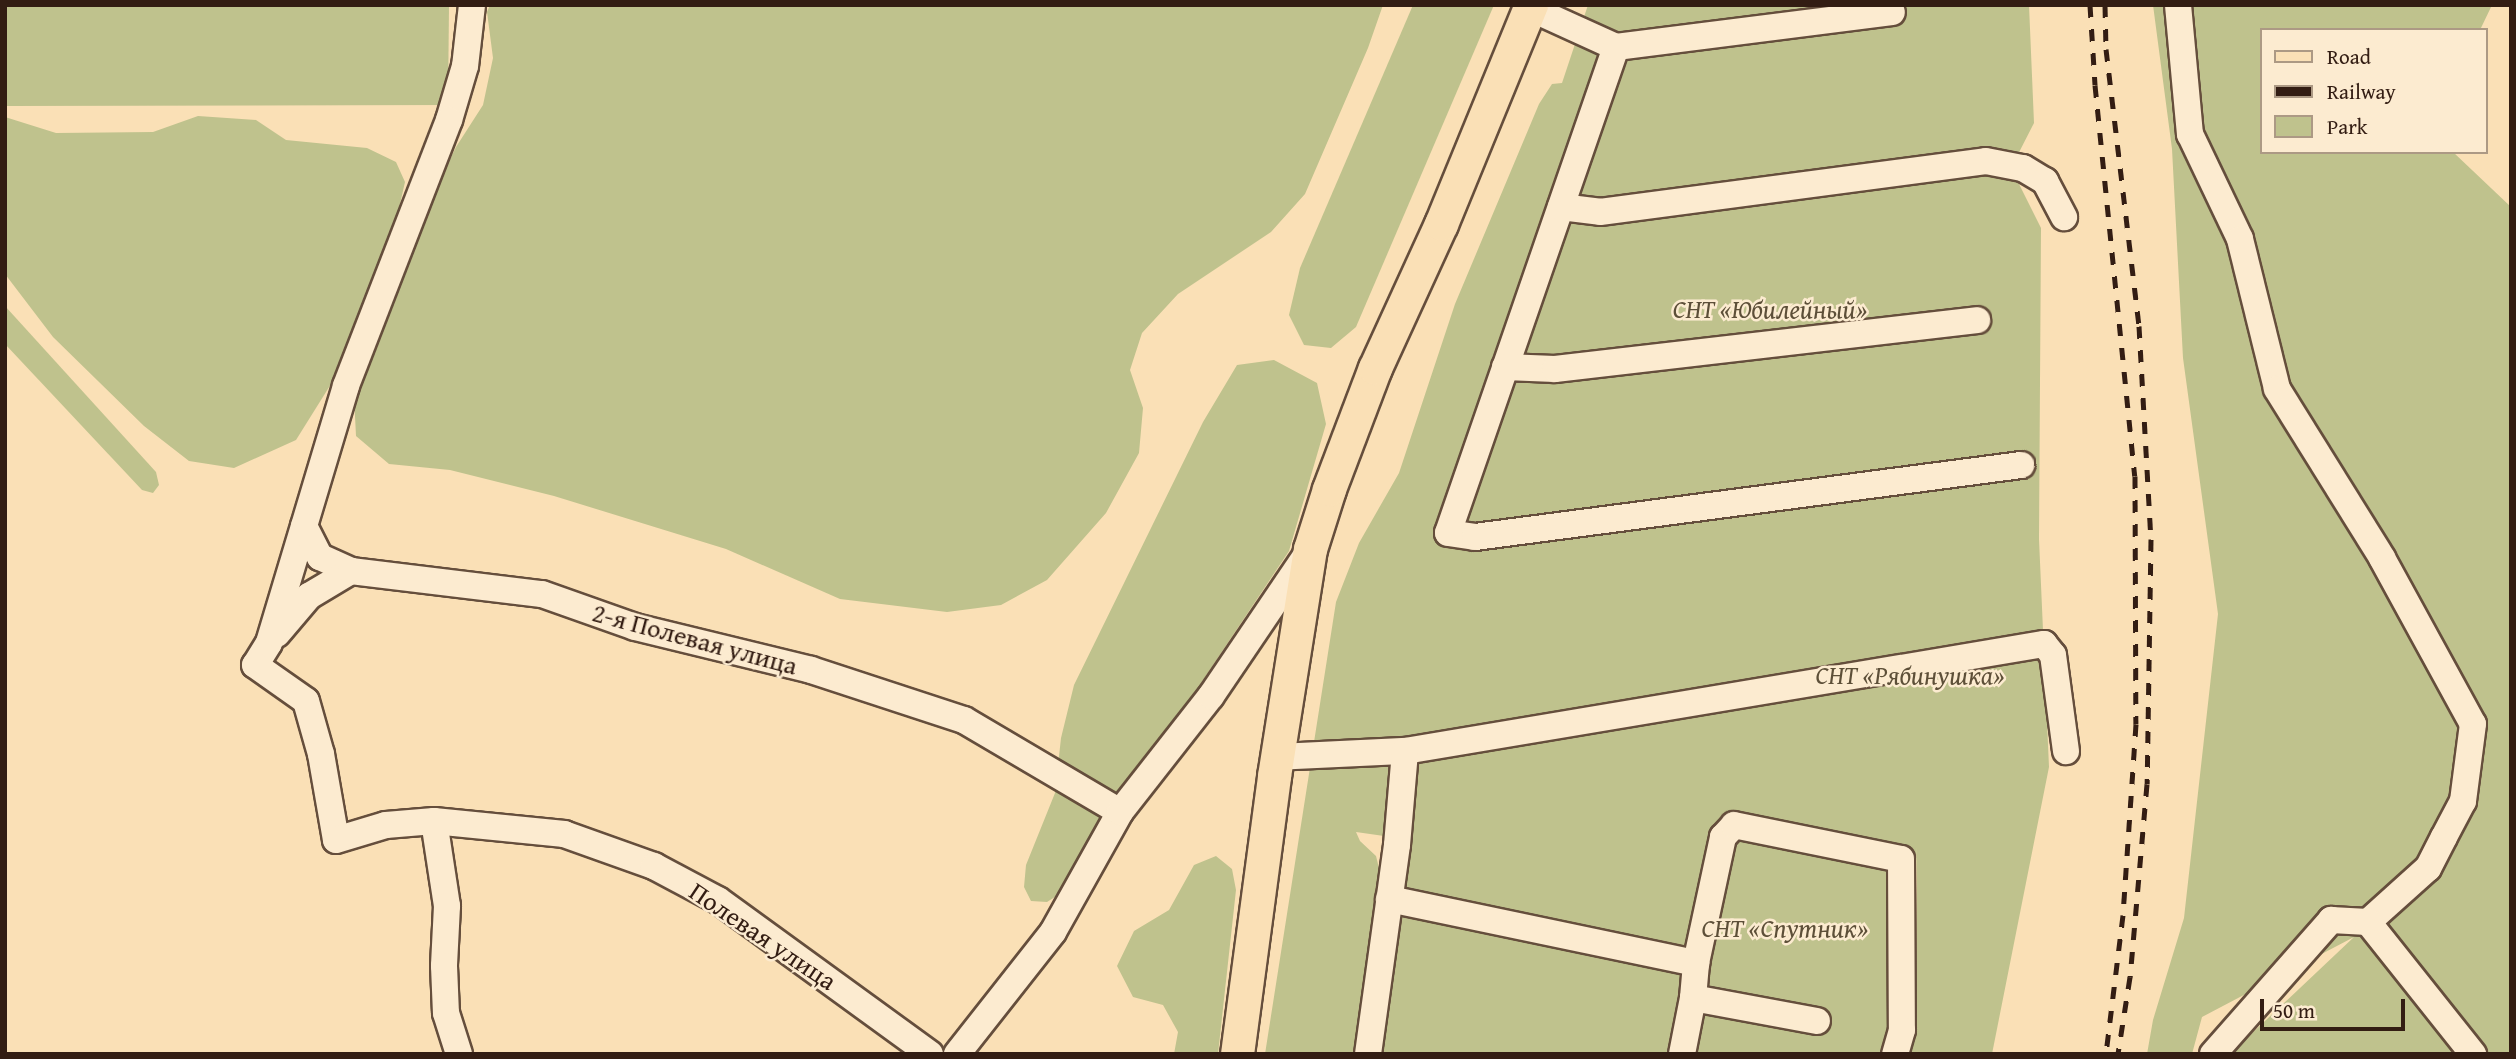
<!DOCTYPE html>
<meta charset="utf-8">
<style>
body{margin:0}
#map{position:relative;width:2516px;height:1059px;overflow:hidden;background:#fae0b6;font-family:"Gentium Book Plus",serif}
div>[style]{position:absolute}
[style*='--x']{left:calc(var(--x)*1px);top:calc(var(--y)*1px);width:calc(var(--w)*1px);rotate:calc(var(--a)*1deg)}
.green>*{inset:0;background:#bfc28d}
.roads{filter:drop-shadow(2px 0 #654e3c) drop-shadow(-2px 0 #654e3c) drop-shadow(0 2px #654e3c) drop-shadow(0 -2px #654e3c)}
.minor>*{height:26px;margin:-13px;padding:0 13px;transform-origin:13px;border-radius:13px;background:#fcebd0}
.major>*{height:33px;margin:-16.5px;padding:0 16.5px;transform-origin:16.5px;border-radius:16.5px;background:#fae0b6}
.rail>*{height:5px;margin-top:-2.5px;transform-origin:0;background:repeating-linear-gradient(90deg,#331d13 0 12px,transparent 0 24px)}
span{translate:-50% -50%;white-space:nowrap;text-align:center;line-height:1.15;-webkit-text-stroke:5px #fcebd0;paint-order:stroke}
.park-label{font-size:26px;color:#5d4f38;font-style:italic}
.street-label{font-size:26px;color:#331d13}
.frame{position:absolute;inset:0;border:7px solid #331d13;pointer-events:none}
.legend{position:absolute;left:2260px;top:28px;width:228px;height:126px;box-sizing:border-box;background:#fcebd0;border:2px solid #ac9984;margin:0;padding:9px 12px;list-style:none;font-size:21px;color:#331d13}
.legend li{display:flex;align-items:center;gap:14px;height:35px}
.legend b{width:35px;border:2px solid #ac9984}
.scale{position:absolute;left:2260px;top:999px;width:145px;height:32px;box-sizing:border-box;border:4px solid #331d13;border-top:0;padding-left:9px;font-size:21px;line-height:24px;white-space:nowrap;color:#331d13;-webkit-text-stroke:5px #fcebd0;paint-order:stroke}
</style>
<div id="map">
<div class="green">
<i style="clip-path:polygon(5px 5px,449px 5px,448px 105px,5px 106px)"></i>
<i style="clip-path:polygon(490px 5px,1383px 5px,1368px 48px,1305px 194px,1271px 232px,1178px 294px,1142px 333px,1130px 370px,1143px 408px,1139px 453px,1106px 513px,1047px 580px,1001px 605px,947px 612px,840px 599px,726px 549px,554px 496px,450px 470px,389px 464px,356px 436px,354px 396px,434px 192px,456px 147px,483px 105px,493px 58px,487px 12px)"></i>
<i style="clip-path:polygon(1413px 5px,1494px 5px,1356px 327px,1331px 348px,1304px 345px,1289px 315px,1300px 268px)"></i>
<i style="clip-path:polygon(1588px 5px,2029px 5px,2034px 123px,2011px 168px,2041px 228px,2039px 539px,2049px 767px,1992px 1054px,1910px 1054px,1917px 1033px,1917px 847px,1912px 1033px,1905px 1054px,1358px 1054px,1391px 837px,1356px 832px,1360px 841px,1376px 856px,1381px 876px,1353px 1054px,1265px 1054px,1336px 602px,1359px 543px,1399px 473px,1455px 304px,1539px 104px,1552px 84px,1562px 83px)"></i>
<i style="clip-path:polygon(2153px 5px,2492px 5px,2480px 30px,2262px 30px,2262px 152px,2453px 152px,2511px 207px,2511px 1054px,2230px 1054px,2354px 937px,2202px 1017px,2192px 1054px,2147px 1054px,2153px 1020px,2184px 918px,2218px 614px,2183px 358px,2172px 149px)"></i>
<i style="clip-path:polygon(198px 116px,256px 120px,286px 140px,367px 148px,396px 162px,405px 182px,397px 217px,336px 376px,296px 440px,234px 468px,189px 461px,144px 426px,53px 337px,5px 274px,5px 117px,56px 133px,153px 132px)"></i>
<i style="clip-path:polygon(5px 306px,156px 472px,159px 485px,153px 493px,142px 490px,5px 344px)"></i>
<i style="clip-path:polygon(1274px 360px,1317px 383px,1326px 424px,1289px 551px,1061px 893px,1047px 902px,1031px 901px,1024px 887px,1026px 865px,1055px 793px,1061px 738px,1074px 685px,1203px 422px,1237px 365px)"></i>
<i style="clip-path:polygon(1216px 856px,1232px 869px,1236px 890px,1218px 1054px,1174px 1054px,1178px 1032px,1163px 1005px,1133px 997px,1117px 966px,1134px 931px,1169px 910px,1194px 865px)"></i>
</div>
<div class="roads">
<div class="minor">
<i style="--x:472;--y:5;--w:61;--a:96.5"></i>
<i style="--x:465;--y:66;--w:56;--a:106.5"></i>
<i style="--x:449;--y:120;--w:285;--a:111.2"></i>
<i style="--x:346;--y:386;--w:268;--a:106.7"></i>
<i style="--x:269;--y:643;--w:26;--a:122"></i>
<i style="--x:255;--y:665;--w:62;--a:35.2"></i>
<i style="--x:306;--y:701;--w:55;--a:74.2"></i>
<i style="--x:321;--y:754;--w:87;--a:80.1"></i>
<i style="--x:336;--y:840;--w:52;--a:-16.7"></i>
<i style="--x:386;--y:825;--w:48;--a:-4.8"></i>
<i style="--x:434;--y:821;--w:131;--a:5.7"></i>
<i style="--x:564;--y:834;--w:96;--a:19.6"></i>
<i style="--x:654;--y:866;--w:72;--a:28"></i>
<i style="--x:718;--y:900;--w:262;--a:36"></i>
<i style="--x:2178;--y:5;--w:130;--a:84.7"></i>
<i style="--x:2190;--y:134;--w:116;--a:64.5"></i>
<i style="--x:2240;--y:239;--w:154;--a:76.1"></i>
<i style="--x:2277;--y:389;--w:199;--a:58.1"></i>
<i style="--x:2382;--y:558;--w:189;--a:61.3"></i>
<i style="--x:2473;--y:724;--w:78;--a:97.4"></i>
<i style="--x:2463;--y:801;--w:41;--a:117.8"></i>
<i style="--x:2444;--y:837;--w:35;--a:117"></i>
<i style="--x:2428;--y:868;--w:81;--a:138"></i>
<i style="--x:1530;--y:8;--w:94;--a:24.4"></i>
<i style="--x:1616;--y:47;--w:278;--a:-7.2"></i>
<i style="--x:1616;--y:47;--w:514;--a:109.07"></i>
<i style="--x:1448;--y:533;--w:27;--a:8"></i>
<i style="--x:1475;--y:537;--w:551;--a:-7.51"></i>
<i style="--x:1561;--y:207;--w:39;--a:7"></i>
<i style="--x:1600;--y:212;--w:389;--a:-7.5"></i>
<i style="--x:1986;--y:161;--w:38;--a:11"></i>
<i style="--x:2023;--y:168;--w:26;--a:31"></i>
<i style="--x:2045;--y:181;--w:41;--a:62.2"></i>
<i style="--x:1505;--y:367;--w:50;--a:2.3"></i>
<i style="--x:1555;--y:369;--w:425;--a:-6.6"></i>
<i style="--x:304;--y:526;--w:35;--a:63"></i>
<i style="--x:320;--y:557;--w:34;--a:24"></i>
<i style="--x:277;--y:634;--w:50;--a:-49.9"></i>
<i style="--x:309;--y:596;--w:49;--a:-30.8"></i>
<i style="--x:351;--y:571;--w:192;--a:6.9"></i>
<i style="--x:542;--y:594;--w:99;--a:19.5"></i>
<i style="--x:635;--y:627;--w:181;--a:13.7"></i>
<i style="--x:811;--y:670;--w:161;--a:18.1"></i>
<i style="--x:964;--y:720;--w:181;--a:30.5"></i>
<i style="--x:1276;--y:757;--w:129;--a:-2.7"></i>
<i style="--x:1405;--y:751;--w:648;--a:-9.51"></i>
<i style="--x:2044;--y:644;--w:14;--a:51"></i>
<i style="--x:2053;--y:655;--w:97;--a:82.3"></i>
<i style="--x:434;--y:821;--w:86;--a:81.3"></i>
<i style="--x:447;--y:906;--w:60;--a:92.9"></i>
<i style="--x:444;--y:966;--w:47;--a:87.6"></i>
<i style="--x:446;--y:1013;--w:43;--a:72.4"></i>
<i style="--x:1389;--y:899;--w:314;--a:11.8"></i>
<i style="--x:1693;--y:998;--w:126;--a:10.5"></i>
<i style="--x:957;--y:1054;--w:155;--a:-51.8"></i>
<i style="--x:1053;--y:932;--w:137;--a:-60.8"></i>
<i style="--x:1120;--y:812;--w:147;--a:-51.9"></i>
<i style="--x:1211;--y:696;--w:175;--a:-55.9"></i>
<i style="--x:1368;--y:1054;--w:211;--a:-82.1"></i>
<i style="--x:1397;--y:845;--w:94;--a:-85.1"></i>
<i style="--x:1682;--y:1054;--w:57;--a:-78.9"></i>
<i style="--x:1693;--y:998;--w:35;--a:-85"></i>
<i style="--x:1696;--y:963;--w:129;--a:-77.9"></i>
<i style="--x:1723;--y:837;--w:16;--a:-47"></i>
<i style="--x:1734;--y:825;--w:170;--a:11.5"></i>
<i style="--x:1901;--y:859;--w:171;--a:89.7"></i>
<i style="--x:1902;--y:1030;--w:25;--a:106"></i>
<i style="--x:2213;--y:1054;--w:179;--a:-48.6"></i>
<i style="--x:2331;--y:920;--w:37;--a:3"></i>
<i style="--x:2368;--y:922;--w:169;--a:51.5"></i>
</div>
<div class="major">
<i style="--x:1237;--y:1054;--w:280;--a:-82.4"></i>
<i style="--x:1274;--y:776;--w:230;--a:-81"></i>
<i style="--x:1310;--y:549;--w:63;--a:-72.4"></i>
<i style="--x:1329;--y:489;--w:129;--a:-69.2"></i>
<i style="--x:1375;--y:368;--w:158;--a:-65.4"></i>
<i style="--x:1441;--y:224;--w:237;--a:-67.7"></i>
</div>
</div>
<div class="rail">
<i style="--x:2090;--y:5;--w:80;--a:86.4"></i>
<i style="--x:2095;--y:85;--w:393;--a:84.2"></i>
<i style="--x:2135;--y:476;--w:248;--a:89.8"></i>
<i style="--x:2136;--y:724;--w:191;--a:93.9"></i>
<i style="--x:2123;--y:915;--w:140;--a:97"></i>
<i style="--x:2105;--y:5;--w:44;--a:88.7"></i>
<i style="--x:2106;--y:49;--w:279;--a:83.2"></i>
<i style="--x:2139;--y:326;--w:213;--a:86.8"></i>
<i style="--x:2151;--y:539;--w:245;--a:90.9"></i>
<i style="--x:2147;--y:784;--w:194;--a:95"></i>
<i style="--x:2130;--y:977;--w:78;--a:98.9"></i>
</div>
<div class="park-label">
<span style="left:1770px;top:309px">СНТ «Юбилейный»</span>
<span style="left:1910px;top:675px">СНТ «Рябинушка»</span>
<span style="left:1785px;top:928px">СНТ «Спутник»</span>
</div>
<div class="street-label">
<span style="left:695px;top:639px;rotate:15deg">2-я Полевая улица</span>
<span style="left:763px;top:936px;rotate:34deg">Полевая улица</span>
</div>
<div class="frame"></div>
<ul class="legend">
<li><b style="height:9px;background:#fae0b6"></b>Road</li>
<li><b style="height:9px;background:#331d13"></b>Railway</li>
<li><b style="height:19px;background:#bfc28d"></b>Park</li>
</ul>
<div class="scale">50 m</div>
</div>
